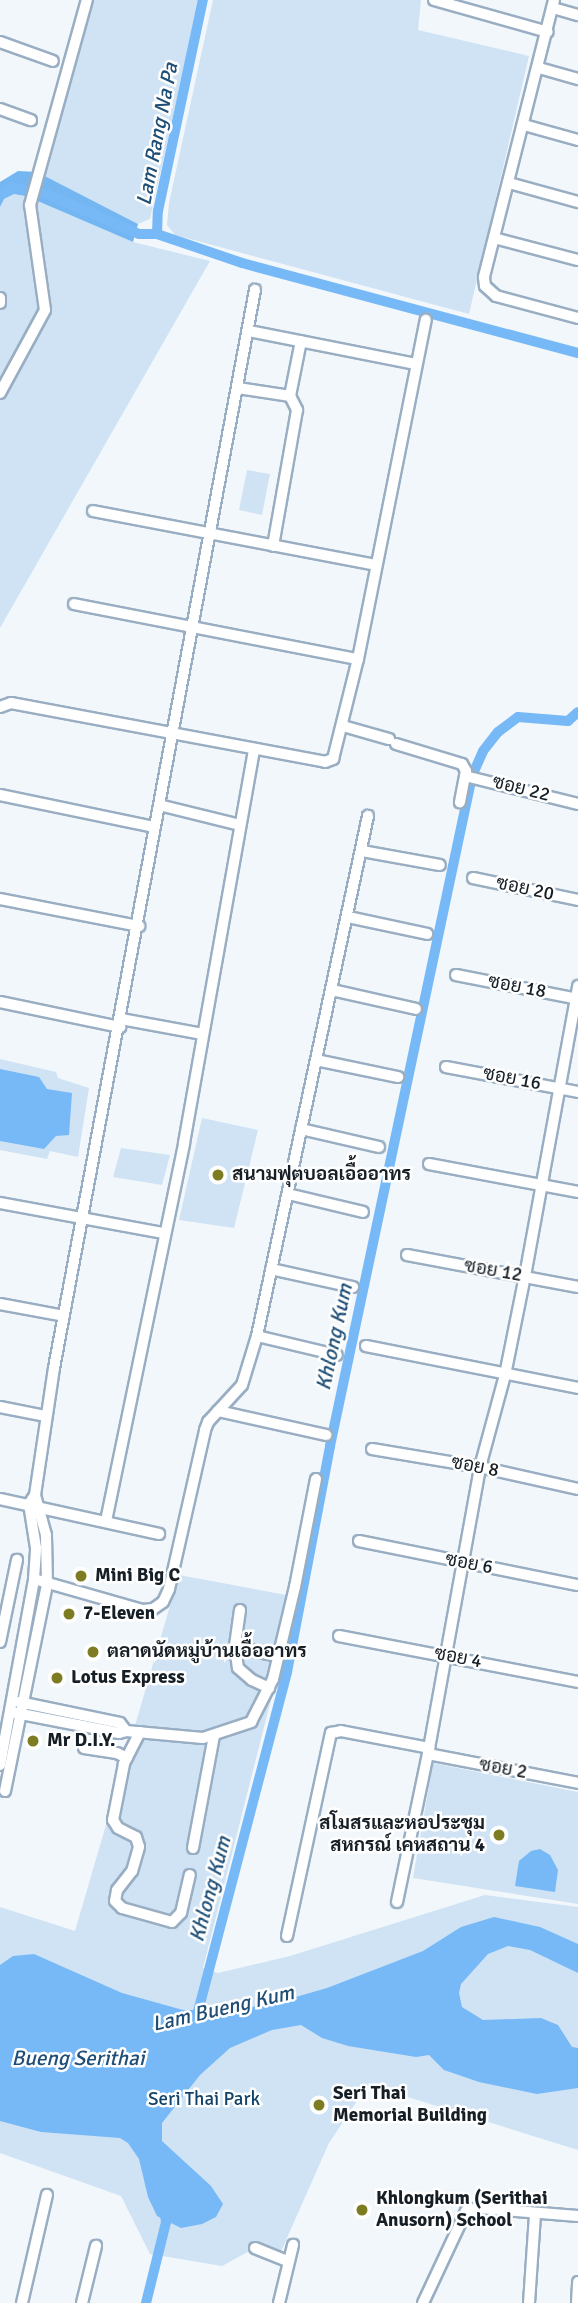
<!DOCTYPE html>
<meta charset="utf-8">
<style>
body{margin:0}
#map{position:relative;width:578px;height:2303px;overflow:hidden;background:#f2f7fb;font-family:Signika,Sarabun,sans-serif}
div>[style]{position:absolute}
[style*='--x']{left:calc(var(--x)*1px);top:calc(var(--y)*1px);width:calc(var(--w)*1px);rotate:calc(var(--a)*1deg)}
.green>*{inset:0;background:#cfe3f5}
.forest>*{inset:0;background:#73b6f2}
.water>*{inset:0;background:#77b9f6}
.canal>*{height:10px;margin:-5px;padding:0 5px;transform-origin:5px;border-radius:5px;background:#77b9f6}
.roads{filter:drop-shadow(2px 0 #99aec2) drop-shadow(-2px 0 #99aec2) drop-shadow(0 2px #99aec2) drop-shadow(0 -2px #99aec2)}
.street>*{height:10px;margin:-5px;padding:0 5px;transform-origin:5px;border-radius:5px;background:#fff}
.dots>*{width:19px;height:19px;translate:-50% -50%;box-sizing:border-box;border:4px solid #fff;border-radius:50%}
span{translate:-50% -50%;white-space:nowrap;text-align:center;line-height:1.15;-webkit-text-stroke:5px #fff;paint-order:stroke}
.street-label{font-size:19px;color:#171f26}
.poi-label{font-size:19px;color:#171f26;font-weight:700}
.left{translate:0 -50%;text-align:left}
.right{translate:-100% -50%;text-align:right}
.park-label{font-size:19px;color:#114269}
.water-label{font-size:21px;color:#1f4f77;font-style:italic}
</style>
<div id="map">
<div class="green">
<i style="clip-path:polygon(84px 0,199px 0,150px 219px,138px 224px,37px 172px)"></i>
<i style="clip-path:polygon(213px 0,421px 0,418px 30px,529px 56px,469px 314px,175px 235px,167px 225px,169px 203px)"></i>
<i style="clip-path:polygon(14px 194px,26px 196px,133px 242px,210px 261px,0 628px,0 207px,4px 199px)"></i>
<i style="clip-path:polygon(247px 470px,270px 474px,262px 515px,239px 510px)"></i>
<i style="clip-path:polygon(0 1059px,56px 1072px,58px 1078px,89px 1088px,78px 1157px,50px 1151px,47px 1159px,0 1150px)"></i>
<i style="clip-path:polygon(202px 1118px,258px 1130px,234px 1228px,179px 1220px)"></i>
<i style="clip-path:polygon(121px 1148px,170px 1155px,162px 1185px,113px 1177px)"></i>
<i style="clip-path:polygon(179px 1575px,297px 1597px,203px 1968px,218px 1973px,290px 1956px,485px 1895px,578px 1907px,578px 2150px,398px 2094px,365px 2089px,329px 2143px,279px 2256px,255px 2248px,222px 2266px,150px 2254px,121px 2196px,0 2153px,0 1907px,75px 1931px)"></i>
<i style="clip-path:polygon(433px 1763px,578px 1792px,578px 1904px,413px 1878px)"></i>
</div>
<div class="forest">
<i style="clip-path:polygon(18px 171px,37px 172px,138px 224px,133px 242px,26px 196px,14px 194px,4px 199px,0 207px,0 182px)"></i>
</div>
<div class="water">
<i style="clip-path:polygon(0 1069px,39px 1077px,47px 1089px,72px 1093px,69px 1135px,56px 1136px,44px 1149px,0 1141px)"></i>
<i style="clip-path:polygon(540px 1849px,550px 1855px,558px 1870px,555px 1892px,515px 1886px,519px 1861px,531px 1851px)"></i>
<i style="clip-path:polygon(494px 1917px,540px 1927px,578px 1944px,578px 1973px,530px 1950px,508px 1946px,488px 1954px,461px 1984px,459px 1993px,462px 2007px,483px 2020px,541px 2018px,558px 2025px,572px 2047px,578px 2048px,578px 2088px,537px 2094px,479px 2082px,444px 2070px,429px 2055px,416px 2057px,348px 2046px,322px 2038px,301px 2025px,272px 2030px,230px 2048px,200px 2075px,162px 2123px,162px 2141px,211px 2186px,223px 2204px,216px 2217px,202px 2224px,181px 2228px,157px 2216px,148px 2197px,139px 2159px,128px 2143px,120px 2138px,41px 2132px,0 2121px,0 1965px,13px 1956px,34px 1954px,122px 1993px,183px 2010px,227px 2010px,268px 2005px,327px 1988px,423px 1951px,461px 1927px)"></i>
</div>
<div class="canal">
<i style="--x:0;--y:195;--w:13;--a:-32"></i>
<i style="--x:11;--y:188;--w:36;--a:10"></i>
<i style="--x:46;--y:194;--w:101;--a:23.3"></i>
<i style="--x:139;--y:234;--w:18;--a:0"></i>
<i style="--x:157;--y:234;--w:23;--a:-88"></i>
<i style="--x:158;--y:211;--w:216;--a:-78"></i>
<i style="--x:157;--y:234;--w:90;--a:18.8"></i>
<i style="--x:242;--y:263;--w:348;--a:15"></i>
<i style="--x:195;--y:2023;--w:363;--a:-75.3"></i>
<i style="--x:287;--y:1672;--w:230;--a:-79.2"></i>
<i style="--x:330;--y:1446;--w:685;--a:-78.03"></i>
<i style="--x:472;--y:776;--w:27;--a:-66"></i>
<i style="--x:483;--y:751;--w:24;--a:-52"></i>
<i style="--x:498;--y:732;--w:25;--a:-37"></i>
<i style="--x:518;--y:717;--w:50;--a:4.6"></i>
<i style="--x:568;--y:721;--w:13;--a:-42"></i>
<i style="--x:146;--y:2303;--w:83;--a:-76.1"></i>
<i style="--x:166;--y:2222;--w:14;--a:-98"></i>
</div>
<div class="roads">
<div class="street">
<i style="--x:434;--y:0;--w:118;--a:15.7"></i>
<i style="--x:554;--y:0;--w:286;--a:104.2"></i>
<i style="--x:484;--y:277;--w:9;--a:84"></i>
<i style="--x:485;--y:286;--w:15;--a:42"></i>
<i style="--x:496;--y:296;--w:85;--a:15"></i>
<i style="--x:553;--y:8;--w:26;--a:16"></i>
<i style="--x:0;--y:42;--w:56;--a:19.7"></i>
<i style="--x:539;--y:68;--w:41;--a:15.8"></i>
<i style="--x:0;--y:109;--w:33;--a:20"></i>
<i style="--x:524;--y:125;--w:56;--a:15.5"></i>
<i style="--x:509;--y:183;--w:72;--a:15.4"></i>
<i style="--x:494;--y:238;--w:87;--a:14.7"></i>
<i style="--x:0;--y:298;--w:5;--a:90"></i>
<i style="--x:249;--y:331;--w:170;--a:11.2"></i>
<i style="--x:238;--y:388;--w:53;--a:8.7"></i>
<i style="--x:290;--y:396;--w:16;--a:63"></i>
<i style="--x:297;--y:410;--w:138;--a:100"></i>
<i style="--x:0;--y:393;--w:94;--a:-61.5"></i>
<i style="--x:45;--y:310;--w:106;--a:-98.1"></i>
<i style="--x:30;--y:205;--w:213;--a:-74.5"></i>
<i style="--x:290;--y:396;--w:56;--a:-78.7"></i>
<i style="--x:93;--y:511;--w:288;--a:10.8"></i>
<i style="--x:74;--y:604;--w:289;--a:11"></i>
<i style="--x:0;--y:707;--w:12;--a:-20"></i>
<i style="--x:11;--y:703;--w:319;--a:10.6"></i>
<i style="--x:325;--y:762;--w:9;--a:-21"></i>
<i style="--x:333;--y:759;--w:103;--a:-76"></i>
<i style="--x:358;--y:659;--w:346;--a:-78.7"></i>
<i style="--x:343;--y:726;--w:48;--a:15.8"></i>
<i style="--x:396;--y:744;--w:69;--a:16.9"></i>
<i style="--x:462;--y:764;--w:8;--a:60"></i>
<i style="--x:466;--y:771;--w:32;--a:101"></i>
<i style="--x:465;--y:776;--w:116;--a:13.9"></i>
<i style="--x:0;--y:795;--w:158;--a:11.7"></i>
<i style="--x:159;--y:805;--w:83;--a:13.9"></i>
<i style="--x:362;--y:851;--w:79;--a:10.2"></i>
<i style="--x:473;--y:878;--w:107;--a:11.8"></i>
<i style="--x:0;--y:899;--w:142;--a:11"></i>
<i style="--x:348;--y:917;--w:81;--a:12.1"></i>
<i style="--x:456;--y:975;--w:124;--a:11.1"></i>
<i style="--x:332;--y:990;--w:86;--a:12.7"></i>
<i style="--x:0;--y:1002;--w:123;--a:11.8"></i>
<i style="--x:121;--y:1019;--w:83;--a:10.4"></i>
<i style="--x:316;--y:1060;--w:84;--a:11.7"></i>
<i style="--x:446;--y:1067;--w:134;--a:10.7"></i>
<i style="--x:301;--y:1129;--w:80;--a:13"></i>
<i style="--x:429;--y:1164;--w:152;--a:10.6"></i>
<i style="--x:288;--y:1194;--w:77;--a:13.5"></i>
<i style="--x:0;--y:1203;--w:167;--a:10.4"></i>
<i style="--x:407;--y:1255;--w:174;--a:10.6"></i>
<i style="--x:271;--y:1269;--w:84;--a:12.4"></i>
<i style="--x:0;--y:1304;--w:65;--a:10.6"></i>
<i style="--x:257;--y:1336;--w:82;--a:13.4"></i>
<i style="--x:366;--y:1346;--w:216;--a:11.2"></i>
<i style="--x:0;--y:1407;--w:47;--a:11.1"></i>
<i style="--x:218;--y:1411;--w:111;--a:12.5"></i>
<i style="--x:372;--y:1449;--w:109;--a:9.5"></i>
<i style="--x:480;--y:1467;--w:100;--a:12.7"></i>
<i style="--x:0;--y:1499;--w:163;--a:12.4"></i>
<i style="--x:106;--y:1521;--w:386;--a:-78.3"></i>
<i style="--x:184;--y:1143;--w:400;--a:-79.9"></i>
<i style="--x:359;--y:1541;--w:223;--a:11.4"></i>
<i style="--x:34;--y:1579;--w:113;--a:15.9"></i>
<i style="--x:143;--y:1610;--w:10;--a:-6"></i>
<i style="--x:153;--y:1609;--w:12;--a:-35"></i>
<i style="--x:163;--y:1602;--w:14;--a:-65"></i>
<i style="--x:169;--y:1589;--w:163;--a:-77.2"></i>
<i style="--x:205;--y:1430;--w:9;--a:-69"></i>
<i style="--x:208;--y:1422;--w:50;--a:-47.4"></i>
<i style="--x:242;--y:1385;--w:51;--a:-73"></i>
<i style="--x:257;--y:1336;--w:532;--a:-77.95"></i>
<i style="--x:240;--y:1610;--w:37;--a:98"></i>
<i style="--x:235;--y:1647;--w:44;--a:11.8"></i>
<i style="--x:339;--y:1636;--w:243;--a:10.9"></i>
<i style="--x:0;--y:1642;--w:84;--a:-78.3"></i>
<i style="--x:235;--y:1647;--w:21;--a:82"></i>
<i style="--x:238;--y:1668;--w:18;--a:41"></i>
<i style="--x:252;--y:1680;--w:19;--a:25"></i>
<i style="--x:19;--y:1702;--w:103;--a:11.7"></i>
<i style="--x:120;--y:1723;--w:10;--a:53"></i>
<i style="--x:11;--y:1712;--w:110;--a:11"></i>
<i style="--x:119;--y:1733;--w:7;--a:-16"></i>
<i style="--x:126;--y:1731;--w:77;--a:5.2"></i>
<i style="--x:203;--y:1738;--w:51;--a:-18.4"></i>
<i style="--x:251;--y:1722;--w:48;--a:-62.9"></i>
<i style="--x:273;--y:1679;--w:95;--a:-76.6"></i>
<i style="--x:295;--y:1587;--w:110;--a:-79"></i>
<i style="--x:140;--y:1732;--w:36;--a:117"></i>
<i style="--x:124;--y:1764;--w:57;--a:101.1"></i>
<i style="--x:113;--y:1820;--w:9;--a:58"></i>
<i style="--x:118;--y:1828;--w:20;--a:27"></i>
<i style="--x:136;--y:1837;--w:10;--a:73"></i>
<i style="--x:139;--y:1847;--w:25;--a:106"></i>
<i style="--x:132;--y:1871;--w:24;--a:128"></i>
<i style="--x:117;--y:1890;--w:11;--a:100"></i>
<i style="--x:115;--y:1901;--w:10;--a:45"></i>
<i style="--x:122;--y:1908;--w:52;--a:15.6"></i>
<i style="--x:172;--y:1922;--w:13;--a:-45"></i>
<i style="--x:181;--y:1913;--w:39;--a:-77"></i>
<i style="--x:84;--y:1748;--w:33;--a:9"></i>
<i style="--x:117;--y:1753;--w:11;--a:27"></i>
<i style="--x:428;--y:1754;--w:153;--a:10.9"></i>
<i style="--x:0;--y:1765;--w:189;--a:-79.6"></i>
<i style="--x:34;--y:1579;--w:31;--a:-86"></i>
<i style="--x:36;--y:1548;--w:45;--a:-99"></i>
<i style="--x:29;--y:1504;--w:11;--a:-56"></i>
<i style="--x:35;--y:1495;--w:128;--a:-81.5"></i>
<i style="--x:54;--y:1368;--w:1097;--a:-79.44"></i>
<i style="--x:5;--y:1791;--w:211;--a:-78.5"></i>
<i style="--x:47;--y:1584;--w:49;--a:-91.2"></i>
<i style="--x:46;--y:1535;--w:41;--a:-105.4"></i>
<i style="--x:193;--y:1848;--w:114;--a:-79.4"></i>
<i style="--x:397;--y:1902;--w:151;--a:-78.2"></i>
<i style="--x:428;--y:1754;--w:292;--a:-79.7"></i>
<i style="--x:480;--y:1467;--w:95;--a:-74.8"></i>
<i style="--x:505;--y:1375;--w:101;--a:-78.6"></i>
<i style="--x:525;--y:1276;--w:295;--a:-79.6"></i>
<i style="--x:287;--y:1936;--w:208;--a:-77.8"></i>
<i style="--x:331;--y:1733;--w:10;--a:-11"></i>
<i style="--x:341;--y:1731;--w:90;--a:10.9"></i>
<i style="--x:255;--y:2248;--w:35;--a:22"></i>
<i style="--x:22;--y:2303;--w:111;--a:-77"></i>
<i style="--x:82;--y:2303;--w:59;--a:-76.2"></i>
<i style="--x:279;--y:2303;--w:60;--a:-76.4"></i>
<i style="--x:423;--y:2303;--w:102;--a:-64.9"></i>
<i style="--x:466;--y:2211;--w:13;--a:-13"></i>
<i style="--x:479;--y:2208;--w:99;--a:4.6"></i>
<i style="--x:529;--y:2303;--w:89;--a:-86.1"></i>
<i style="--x:577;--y:2303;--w:21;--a:-87"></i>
</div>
</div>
<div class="dots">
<i style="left:218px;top:1175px;background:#7e7c23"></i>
<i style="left:81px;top:1576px;background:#7e7c23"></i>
<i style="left:69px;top:1614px;background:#7e7c23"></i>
<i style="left:93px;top:1652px;background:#7e7c23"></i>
<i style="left:57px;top:1678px;background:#7e7c23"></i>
<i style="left:33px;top:1741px;background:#7e7c23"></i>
<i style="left:499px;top:1835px;background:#7e7c23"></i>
<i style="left:319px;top:2105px;background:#7e7c23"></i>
<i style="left:362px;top:2210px;background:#7e7c23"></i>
</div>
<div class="street-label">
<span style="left:521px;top:789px;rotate:14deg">ซอย 22</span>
<span style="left:525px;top:889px;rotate:12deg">ซอย 20</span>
<span style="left:517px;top:987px;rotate:11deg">ซอย 18</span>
<span style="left:512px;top:1079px;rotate:11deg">ซอย 16</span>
<span style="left:493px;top:1271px;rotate:10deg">ซอย 12</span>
<span style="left:475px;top:1467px;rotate:11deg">ซอย 8</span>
<span style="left:469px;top:1564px;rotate:11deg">ซอย 6</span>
<span style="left:458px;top:1658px;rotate:11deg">ซอย 4</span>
<span style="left:503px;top:1769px;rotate:10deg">ซอย 2</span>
</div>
<div class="poi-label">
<span class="left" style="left:232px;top:1175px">สนามฟุตบอลเอื้ออาทร</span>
<span class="left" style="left:95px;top:1576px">Mini Big C</span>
<span class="left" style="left:83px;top:1614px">7-Eleven</span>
<span class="left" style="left:107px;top:1652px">ตลาดนัดหมู่บ้านเอื้ออาทร</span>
<span class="left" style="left:71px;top:1678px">Lotus Express</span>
<span class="left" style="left:47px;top:1741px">Mr D.I.Y.</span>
<span class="right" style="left:485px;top:1835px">สโมสรและหอประชุม<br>สหกรณ์ เคหสถาน 4</span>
<span class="left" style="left:333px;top:2105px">Seri Thai<br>Memorial Building</span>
<span class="left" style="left:376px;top:2210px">Khlongkum (Serithai<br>Anusorn) School</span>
</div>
<div class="park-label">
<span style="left:204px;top:2100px">Seri Thai Park</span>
</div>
<div class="water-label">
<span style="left:157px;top:134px;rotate:-79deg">Lam Rang Na Pa</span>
<span style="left:334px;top:1337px;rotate:-78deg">Khlong Kum</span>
<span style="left:210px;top:1889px;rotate:-75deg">Khlong Kum</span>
<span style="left:223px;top:2008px;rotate:-13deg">Lam Bueng Kum</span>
<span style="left:78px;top:2058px">Bueng Serithai</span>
</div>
</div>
